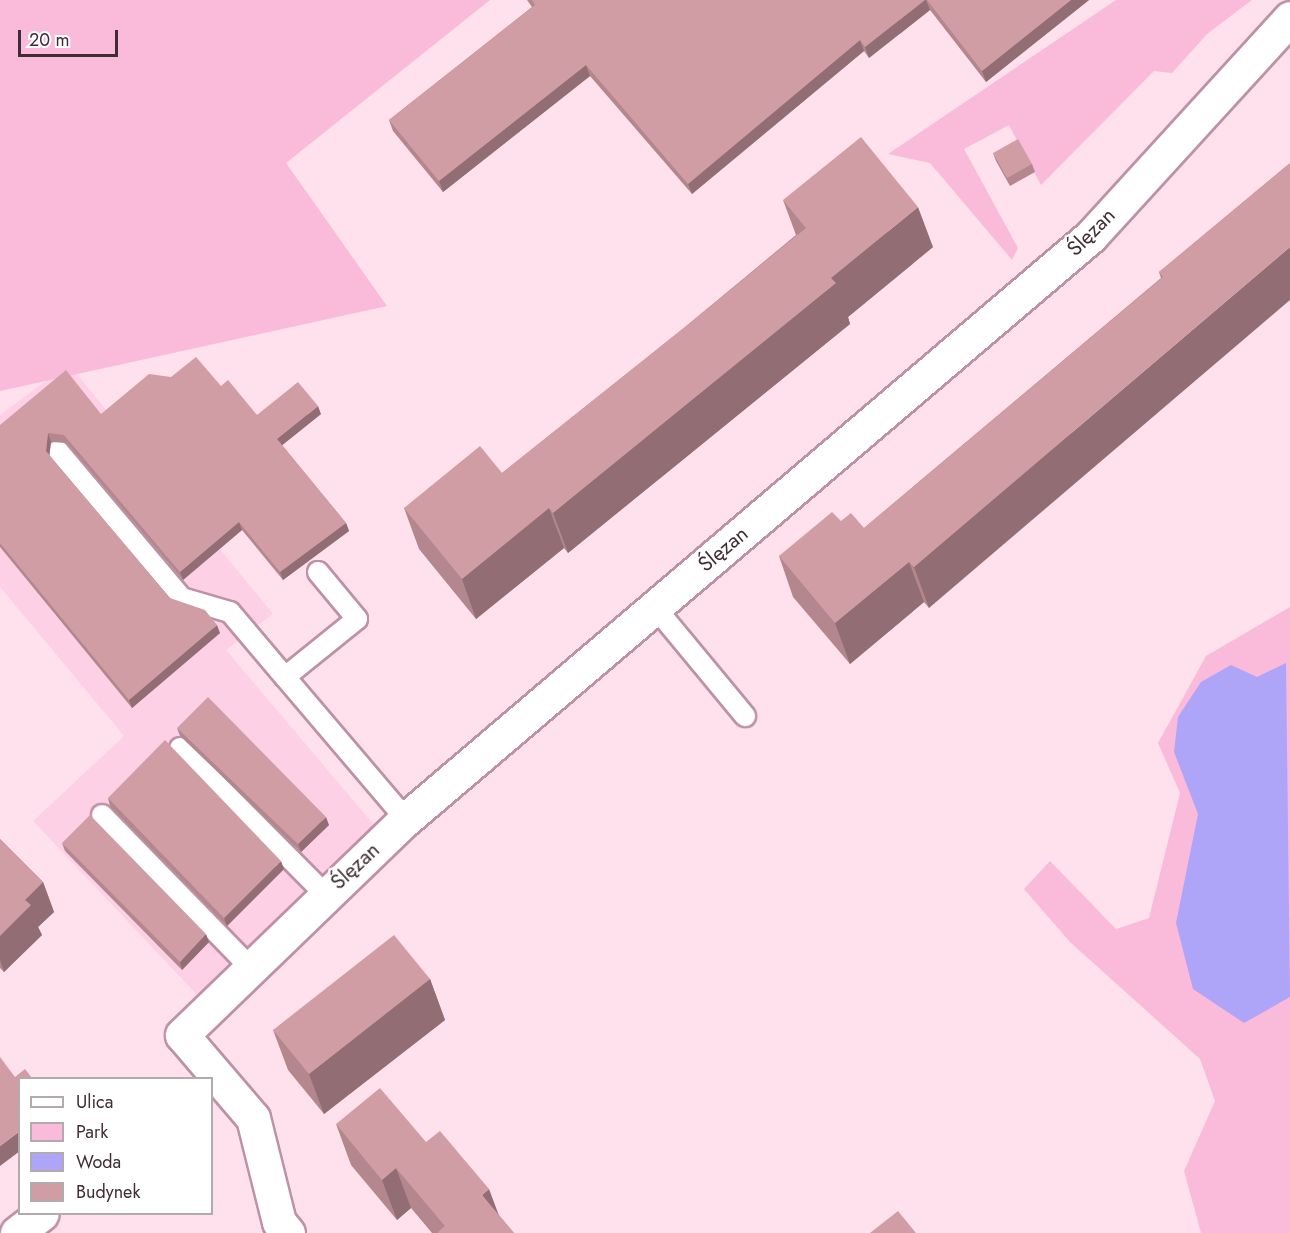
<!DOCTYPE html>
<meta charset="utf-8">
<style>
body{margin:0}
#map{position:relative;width:1290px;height:1233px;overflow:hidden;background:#ffe1ee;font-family:Jost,sans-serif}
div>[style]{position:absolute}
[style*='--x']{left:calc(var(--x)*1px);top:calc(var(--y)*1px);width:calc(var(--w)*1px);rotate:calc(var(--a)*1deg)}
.built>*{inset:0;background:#fed0e6}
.green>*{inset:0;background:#fabad9}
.water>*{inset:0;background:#aea4f8}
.roads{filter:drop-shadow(2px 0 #be91a6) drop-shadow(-2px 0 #be91a6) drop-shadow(0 2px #be91a6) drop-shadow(0 -2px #be91a6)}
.lane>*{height:20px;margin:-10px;padding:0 10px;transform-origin:10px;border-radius:10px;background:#fff}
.street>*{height:33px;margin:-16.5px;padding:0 16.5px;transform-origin:16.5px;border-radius:16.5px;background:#fff}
.wall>*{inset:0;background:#b4878e}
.shaded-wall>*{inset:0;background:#926e74}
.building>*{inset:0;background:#d19da5}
span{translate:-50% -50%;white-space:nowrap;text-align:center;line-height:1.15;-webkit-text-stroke:4.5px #fff;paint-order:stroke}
.street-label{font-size:21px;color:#3f2c35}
.legend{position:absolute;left:18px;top:1077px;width:195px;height:138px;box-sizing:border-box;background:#fff;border:2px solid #b2abae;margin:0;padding:8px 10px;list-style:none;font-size:18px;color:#3f2c35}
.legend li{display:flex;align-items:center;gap:12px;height:30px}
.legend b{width:30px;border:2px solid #b2abae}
.scale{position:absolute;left:18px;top:30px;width:100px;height:27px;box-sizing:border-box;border:3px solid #3f2c35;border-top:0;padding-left:8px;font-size:18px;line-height:21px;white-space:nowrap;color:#3f2c35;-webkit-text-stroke:4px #fff;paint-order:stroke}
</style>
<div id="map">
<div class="built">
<i style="clip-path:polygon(76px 373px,273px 614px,226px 650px,375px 826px,199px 997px,33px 821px,124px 736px,0 587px,0 415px,47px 380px)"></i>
</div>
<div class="green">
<i style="clip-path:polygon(0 0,490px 0,286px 163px,387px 306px,0 391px)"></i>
<i style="clip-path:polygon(1116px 0,1252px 0,1207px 34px,1172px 73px,1154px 71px,1041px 185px,1009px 125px,964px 149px,1018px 248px,1012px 260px,930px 163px,888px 154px)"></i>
<i style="clip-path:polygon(1290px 607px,1290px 1233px,1201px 1233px,1184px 1171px,1215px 1101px,1200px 1059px,1070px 942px,1024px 889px,1050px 861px,1116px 929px,1149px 918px,1180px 793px,1158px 743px,1206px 656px)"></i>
</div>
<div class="water">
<i style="clip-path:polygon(1286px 663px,1290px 997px,1244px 1023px,1193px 989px,1176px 923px,1198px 814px,1174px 752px,1178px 717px,1201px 682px,1231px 665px,1257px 677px)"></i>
</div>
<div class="roads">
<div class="lane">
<i style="--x:58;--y:451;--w:192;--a:49.9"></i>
<i style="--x:182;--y:598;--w:50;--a:16.3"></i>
<i style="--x:230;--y:612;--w:85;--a:49.8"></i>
<i style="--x:318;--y:572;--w:61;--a:50.3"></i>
<i style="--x:357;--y:619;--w:92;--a:141.1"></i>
<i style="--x:285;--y:677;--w:187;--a:49.6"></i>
<i style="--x:654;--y:606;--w:143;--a:50.4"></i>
<i style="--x:180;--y:748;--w:206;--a:45.2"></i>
<i style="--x:102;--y:815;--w:214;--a:45.8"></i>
</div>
<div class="street">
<i style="--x:17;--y:1233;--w:31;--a:-38"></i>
<i style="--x:288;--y:1233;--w:14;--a:-129"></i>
<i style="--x:279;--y:1222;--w:107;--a:-104"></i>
<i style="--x:253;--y:1118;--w:109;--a:-130.5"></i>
<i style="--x:182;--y:1035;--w:311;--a:-44"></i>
<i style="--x:406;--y:819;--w:900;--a:-40.4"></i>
<i style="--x:1091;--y:236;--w:295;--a:-47.6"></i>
</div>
</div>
<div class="wall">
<i style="clip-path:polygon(527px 0,1089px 0,986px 82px,930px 10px,869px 58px,864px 51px,692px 194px,590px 76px,443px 192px,393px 131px,389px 120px,532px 7px)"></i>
<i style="clip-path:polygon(993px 153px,1032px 164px,1035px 172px,1010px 186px,996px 161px)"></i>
<i style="clip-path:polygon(1290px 163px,929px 608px,924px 602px,850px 664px,793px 597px,779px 556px,841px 521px,864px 528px,1161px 278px,1159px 272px)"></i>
<i style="clip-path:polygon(783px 200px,933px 247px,848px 317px,850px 324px,568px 553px,564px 548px,476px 619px,419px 549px,404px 508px,502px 473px,685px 327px,796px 235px)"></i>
<i style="clip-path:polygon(221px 386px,257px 415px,321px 414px,282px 445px,346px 523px,349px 531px,283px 580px,242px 530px,183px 580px,67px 443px,51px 442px,49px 455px,170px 598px,220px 633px,132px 708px,0 547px,0 425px,101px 414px)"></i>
<i style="clip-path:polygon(177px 728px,329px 825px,301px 852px,180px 736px)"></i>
<i style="clip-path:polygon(108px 798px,284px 869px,227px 926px,110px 806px)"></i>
<i style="clip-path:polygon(0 839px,43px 882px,54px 912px,38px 927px,42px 935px,4px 972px,0 968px)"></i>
<i style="clip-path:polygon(62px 843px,209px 942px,182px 970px,65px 851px)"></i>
<i style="clip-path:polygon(430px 979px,445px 1020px,324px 1114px,288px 1070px,273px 1030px)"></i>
<i style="clip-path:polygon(336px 1124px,498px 1214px,514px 1233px,432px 1233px,411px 1208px,397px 1220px,351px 1165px)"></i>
</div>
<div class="shaded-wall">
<i style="clip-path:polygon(925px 0,926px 0,930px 10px,869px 58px,865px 47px)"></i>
<i style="clip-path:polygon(1071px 0,1089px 0,986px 82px,982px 71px)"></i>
<i style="clip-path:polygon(860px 40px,864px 51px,692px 194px,688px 184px)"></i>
<i style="clip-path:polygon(586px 65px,590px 76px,443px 192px,439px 181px)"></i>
<i style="clip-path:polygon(918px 207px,933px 247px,848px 317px,850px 324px,568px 553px,553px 513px,831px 278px)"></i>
<i style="clip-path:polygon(1290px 247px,1290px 300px,929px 608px,914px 567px)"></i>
<i style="clip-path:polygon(318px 406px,321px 414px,280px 447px,277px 439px)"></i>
<i style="clip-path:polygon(48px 433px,51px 442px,49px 459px,46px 451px)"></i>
<i style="clip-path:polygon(549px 508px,564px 548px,476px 619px,462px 579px)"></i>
<i style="clip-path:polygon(239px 522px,242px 530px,183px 580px,180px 572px)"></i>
<i style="clip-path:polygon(346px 523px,349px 531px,283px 580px,280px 572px)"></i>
<i style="clip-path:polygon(909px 562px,924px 602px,850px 664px,835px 623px)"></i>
<i style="clip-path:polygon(217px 625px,220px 633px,132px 708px,129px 700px)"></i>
<i style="clip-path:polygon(326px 817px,329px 825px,301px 852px,298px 844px)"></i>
<i style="clip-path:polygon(281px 861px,284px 869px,227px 926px,224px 918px)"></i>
<i style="clip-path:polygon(43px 882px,54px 912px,38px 927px,42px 935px,4px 972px,0 960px,0 936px,25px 900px)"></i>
<i style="clip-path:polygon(206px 934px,209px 942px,182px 970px,180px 962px)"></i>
<i style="clip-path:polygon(430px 979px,445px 1020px,324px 1114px,309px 1074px)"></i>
<i style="clip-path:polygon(20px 1131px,20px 1151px,0 1166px,0 1146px)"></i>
<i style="clip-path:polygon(396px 1168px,411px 1208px,397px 1220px,382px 1180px)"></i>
<i style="clip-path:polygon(489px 1189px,504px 1229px,482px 1195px)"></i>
</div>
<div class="building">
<i style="clip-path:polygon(532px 0,925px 0,865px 47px,860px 40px,688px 184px,586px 65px,439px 181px,389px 120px,535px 5px)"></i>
<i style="clip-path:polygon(927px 0,1071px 0,982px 71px)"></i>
<i style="clip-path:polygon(861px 137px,918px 207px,831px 278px,836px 283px,553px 513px,549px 508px,462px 579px,404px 508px,480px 446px,502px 473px,685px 327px,806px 228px,783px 200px)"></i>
<i style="clip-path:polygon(1018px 139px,1032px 164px,1007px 178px,993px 153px)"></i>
<i style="clip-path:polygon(1290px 163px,1290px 247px,914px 567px,909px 562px,835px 623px,779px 556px,832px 512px,841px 521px,851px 513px,864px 528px,1163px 277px,1159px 272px)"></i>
<i style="clip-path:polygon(196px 357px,221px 386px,228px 380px,257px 415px,298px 382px,318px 406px,277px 439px,346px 523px,280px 572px,239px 522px,180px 572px,64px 435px,48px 433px,46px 451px,170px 598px,205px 610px,217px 625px,129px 700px,0 543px,0 425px,66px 370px,101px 414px,149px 374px,171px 377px)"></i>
<i style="clip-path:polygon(208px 697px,326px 817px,298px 844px,177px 728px)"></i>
<i style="clip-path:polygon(165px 740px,281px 861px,224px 918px,108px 798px)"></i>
<i style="clip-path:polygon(90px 815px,206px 934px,180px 962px,62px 843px)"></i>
<i style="clip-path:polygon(0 839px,43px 882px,25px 900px,31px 905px,0 936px)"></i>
<i style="clip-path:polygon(394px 935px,430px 979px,309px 1074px,273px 1030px)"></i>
<i style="clip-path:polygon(0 1057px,15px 1077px,25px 1069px,32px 1078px,20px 1078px,20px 1131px,0 1146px)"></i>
<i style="clip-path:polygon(380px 1088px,426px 1142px,440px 1131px,489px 1189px,482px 1195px,514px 1233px,439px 1233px,438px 1232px,445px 1226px,396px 1168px,382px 1180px,336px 1124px)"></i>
<i style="clip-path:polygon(898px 1211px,916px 1233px,870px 1233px)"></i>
</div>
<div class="street-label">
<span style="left:1091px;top:232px;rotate:-45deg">Ślęzan</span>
<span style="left:723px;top:549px;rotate:-40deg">Ślęzan</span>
<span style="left:355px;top:866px;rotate:-43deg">Ślęzan</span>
</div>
<ul class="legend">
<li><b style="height:8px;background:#fff"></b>Ulica</li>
<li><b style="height:16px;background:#fabad9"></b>Park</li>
<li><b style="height:16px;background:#aea4f8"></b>Woda</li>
<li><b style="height:16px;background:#d19da5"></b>Budynek</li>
</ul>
<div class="scale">20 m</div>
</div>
